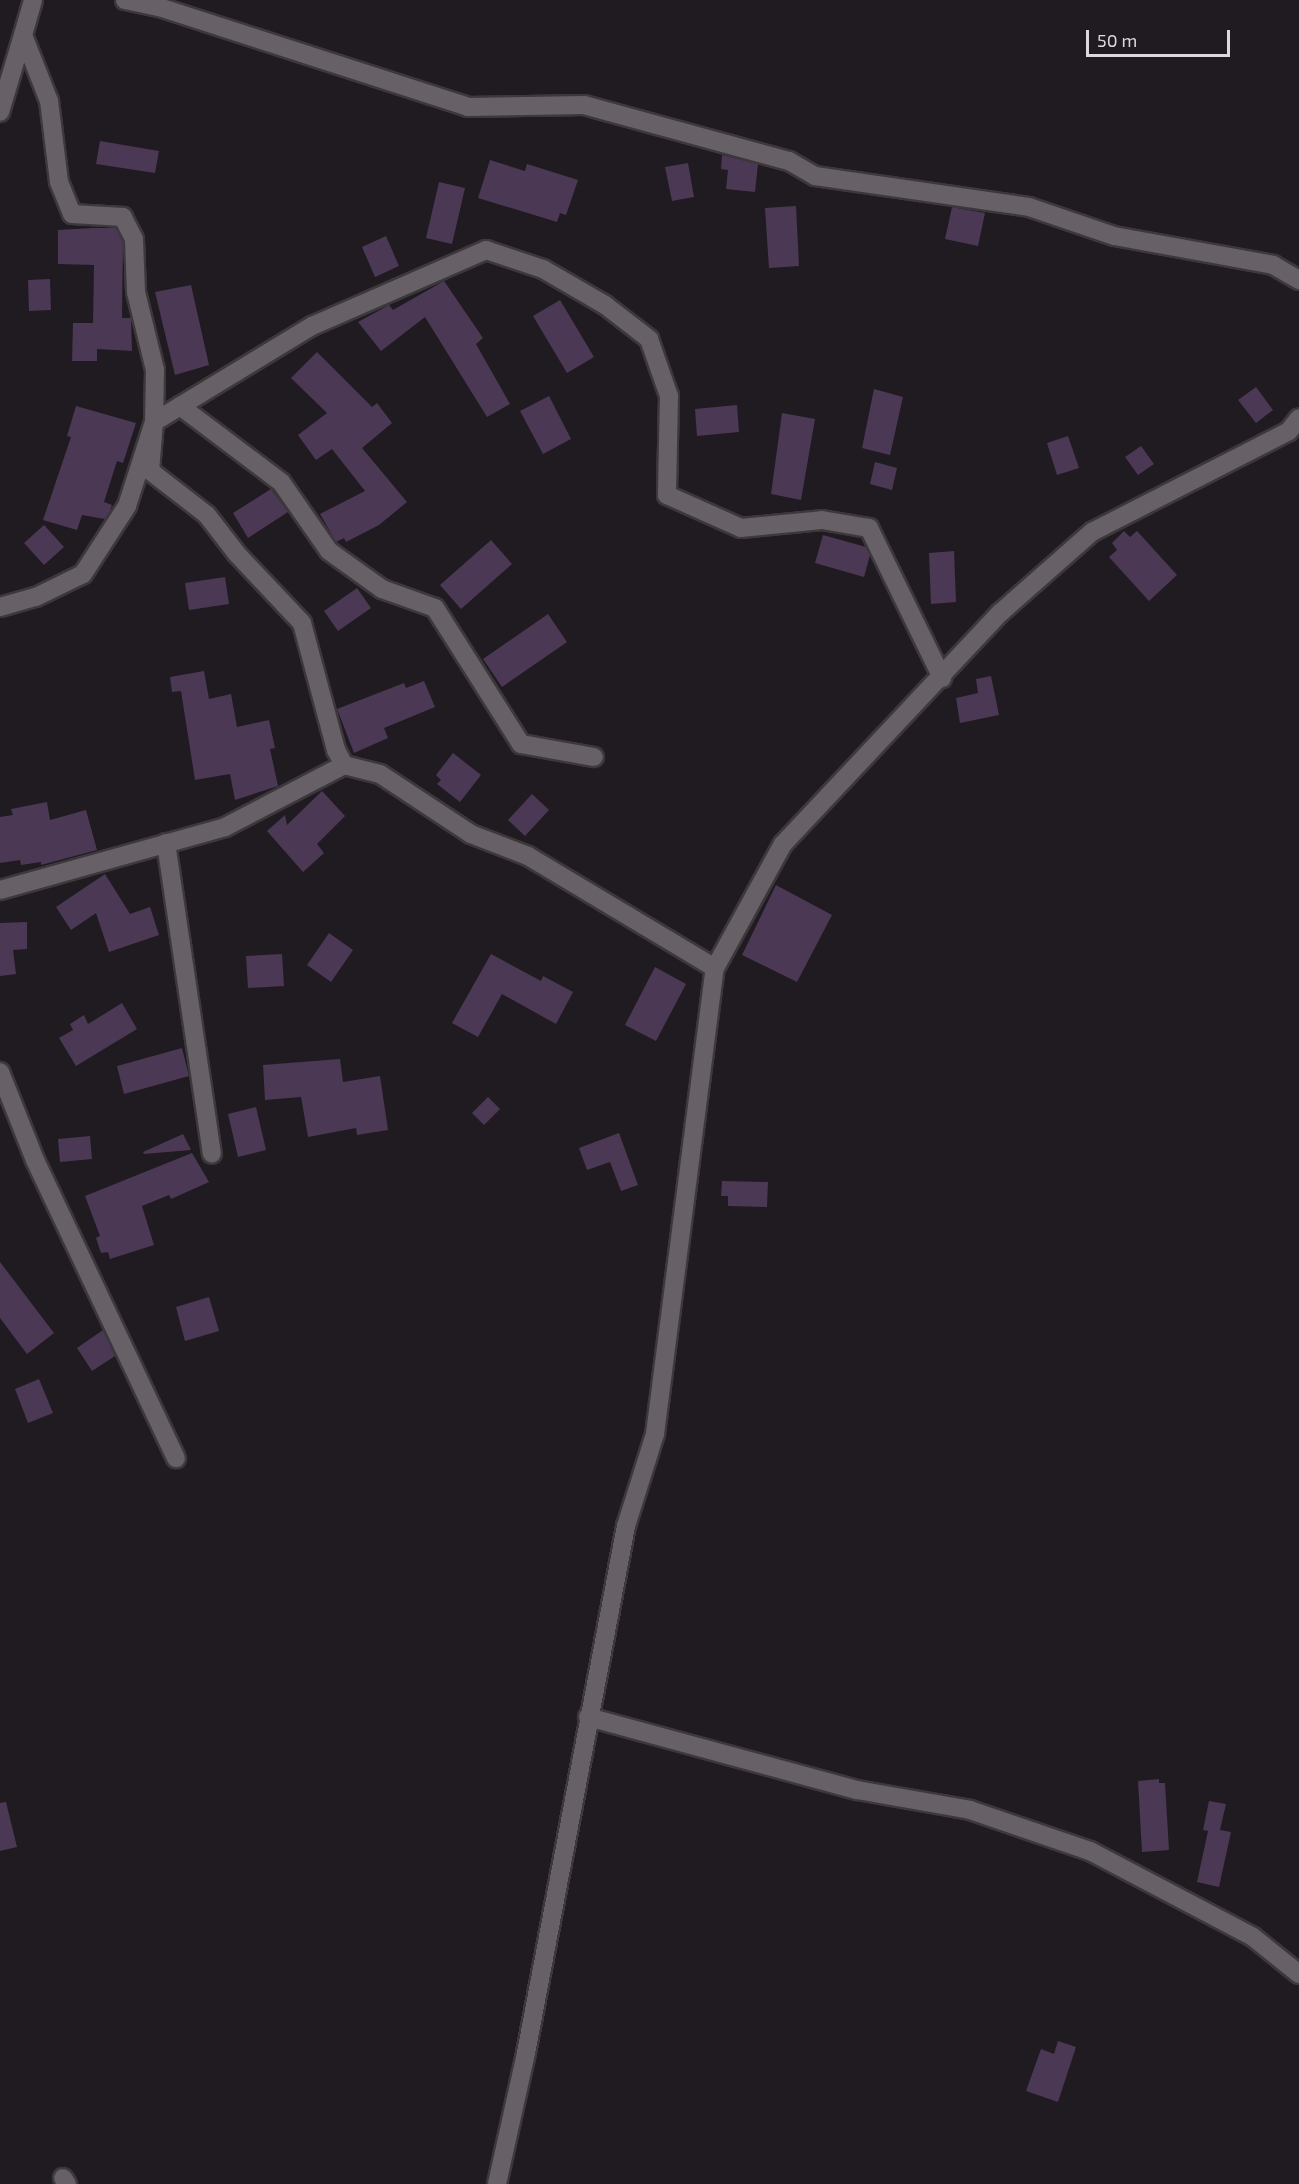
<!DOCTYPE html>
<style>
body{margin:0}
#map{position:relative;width:1299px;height:2184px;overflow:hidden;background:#201b20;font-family:"Exo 2",sans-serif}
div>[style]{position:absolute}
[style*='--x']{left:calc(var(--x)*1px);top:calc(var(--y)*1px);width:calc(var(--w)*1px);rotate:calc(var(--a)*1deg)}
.building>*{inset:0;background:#4b3854}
.roads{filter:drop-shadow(2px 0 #3c383c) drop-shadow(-2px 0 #3c383c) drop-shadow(0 2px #3c383c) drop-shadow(0 -2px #3c383c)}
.minor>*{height:18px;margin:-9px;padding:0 9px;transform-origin:9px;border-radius:9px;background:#676167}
span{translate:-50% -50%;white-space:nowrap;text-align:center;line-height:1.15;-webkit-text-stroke:4.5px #201b20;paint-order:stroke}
.scale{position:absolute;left:1086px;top:30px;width:144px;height:27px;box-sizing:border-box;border:3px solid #dcd8dc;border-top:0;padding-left:8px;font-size:18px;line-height:21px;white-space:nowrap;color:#dcd8dc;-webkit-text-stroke:4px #201b20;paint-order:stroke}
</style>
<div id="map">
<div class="building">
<i style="clip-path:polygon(100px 141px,159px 151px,155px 173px,96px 164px)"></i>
<i style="clip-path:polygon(722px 155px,758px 164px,755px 192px,726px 189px,728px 170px,721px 169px)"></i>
<i style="clip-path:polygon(490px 160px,525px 171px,527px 164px,578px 180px,566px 215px,560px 213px,557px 222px,478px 198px)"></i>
<i style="clip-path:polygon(688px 163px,694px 197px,672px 201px,665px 167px)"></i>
<i style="clip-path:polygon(439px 182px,465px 188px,452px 244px,426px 238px)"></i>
<i style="clip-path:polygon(796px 206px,799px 266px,769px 268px,765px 208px)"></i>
<i style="clip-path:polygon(952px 207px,985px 213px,978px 246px,945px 239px)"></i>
<i style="clip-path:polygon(93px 228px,116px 228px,123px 242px,122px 318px,131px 318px,132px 351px,97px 349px,97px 361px,72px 361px,73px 323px,93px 323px,94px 265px,58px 264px,58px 230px)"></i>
<i style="clip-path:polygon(386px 236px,399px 266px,375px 277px,362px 247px)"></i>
<i style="clip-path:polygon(50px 279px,51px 310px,29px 311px,28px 280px)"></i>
<i style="clip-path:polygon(444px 281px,483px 338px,476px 344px,510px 404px,487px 417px,425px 317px,381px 351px,358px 322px,389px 305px,393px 310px)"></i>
<i style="clip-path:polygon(191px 285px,209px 365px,175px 375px,155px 292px)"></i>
<i style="clip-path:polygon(560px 300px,594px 357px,567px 373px,533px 316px)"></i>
<i style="clip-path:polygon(317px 352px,372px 407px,377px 403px,392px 423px,362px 448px,407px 502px,379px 525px,346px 542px,344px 538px,336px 542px,320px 514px,365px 491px,332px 449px,316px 460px,298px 435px,327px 413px,291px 378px)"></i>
<i style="clip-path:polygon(1256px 387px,1273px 410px,1256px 423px,1238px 400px)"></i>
<i style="clip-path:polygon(874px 389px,903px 397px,890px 455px,862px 448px)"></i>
<i style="clip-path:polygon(549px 396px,571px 439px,543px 454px,520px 411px)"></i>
<i style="clip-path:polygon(737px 405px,739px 432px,697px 436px,695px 409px)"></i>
<i style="clip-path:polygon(76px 406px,136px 423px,123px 463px,117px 461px,104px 502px,112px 505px,110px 511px,105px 519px,82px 515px,77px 530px,43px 520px,71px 437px,67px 436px)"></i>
<i style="clip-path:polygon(782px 413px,815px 419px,801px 500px,771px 494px)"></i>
<i style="clip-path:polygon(1068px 436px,1079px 468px,1057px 475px,1047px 443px)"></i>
<i style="clip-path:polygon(1141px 446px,1154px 464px,1138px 475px,1125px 457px)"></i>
<i style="clip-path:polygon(875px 462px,897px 468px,892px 490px,870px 484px)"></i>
<i style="clip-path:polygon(271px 489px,288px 512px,248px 538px,233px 513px)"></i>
<i style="clip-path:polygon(44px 525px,64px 547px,44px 565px,24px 543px)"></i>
<i style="clip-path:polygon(1124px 531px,1130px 537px,1137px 531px,1177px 575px,1149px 601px,1109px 557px,1117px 550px,1112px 543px)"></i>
<i style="clip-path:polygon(823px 535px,866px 547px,870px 555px,864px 577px,815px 563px)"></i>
<i style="clip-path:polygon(491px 540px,512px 564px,461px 609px,440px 585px)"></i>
<i style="clip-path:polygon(954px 551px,956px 602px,931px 604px,929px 553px)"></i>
<i style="clip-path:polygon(225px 577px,229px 604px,189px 610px,185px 583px)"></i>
<i style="clip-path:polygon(357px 588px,371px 608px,338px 631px,324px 611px)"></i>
<i style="clip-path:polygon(548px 614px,567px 642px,502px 687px,483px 659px)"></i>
<i style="clip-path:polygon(204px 671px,209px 699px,231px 694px,237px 727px,269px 720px,275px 748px,270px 749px,278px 786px,235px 800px,230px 774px,195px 780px,181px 691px,172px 692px,170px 677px)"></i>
<i style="clip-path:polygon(991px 676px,999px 715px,960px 723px,956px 698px,978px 693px,976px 679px)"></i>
<i style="clip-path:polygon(424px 681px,435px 707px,384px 728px,388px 738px,354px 753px,337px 709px,404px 683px,406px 688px)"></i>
<i style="clip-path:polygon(453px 753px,481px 775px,460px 802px,437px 784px,441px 780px,436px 775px)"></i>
<i style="clip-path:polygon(322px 791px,345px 816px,317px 844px,324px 853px,303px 872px,267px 831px,285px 815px,287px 825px)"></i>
<i style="clip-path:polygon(532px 794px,549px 810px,525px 836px,508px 820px)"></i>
<i style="clip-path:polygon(47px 802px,50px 820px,86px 810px,97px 850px,41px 865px,41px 862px,21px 865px,20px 860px,0 863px,0 817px,13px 815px,11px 809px)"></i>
<i style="clip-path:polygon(105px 874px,130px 914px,150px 907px,159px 935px,109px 952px,96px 913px,71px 930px,56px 907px)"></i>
<i style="clip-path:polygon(776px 885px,832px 915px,797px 982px,742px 955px)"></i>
<i style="clip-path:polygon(27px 922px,27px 949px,13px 950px,16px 974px,0 976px,0 923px)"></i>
<i style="clip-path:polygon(329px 933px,353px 950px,331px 982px,307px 965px)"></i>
<i style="clip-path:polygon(282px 954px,284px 986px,248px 988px,246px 956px)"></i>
<i style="clip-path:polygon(491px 954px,541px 981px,543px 976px,573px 992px,556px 1024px,502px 994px,478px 1037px,452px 1023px)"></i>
<i style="clip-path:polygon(655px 967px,686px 984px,656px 1041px,625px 1025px)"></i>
<i style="clip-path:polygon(122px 1003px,137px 1029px,76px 1066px,59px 1038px,73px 1030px,70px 1024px,84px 1015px,88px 1024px)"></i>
<i style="clip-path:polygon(182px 1048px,189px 1076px,124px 1094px,117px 1066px)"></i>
<i style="clip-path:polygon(340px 1059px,343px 1082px,380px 1076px,388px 1130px,357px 1135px,356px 1128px,308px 1137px,301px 1097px,265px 1100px,263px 1065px)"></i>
<i style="clip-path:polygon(488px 1097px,500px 1109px,484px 1125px,472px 1113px)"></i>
<i style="clip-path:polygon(256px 1107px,266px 1150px,238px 1157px,228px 1114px)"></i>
<i style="clip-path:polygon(619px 1133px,638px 1185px,621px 1191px,610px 1162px,587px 1170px,579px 1148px)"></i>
<i style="clip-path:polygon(183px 1134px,191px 1150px,144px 1154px,143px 1152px)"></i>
<i style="clip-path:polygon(90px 1136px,92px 1159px,60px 1162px,58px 1139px)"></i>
<i style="clip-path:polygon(192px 1153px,209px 1182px,171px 1199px,169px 1195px,142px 1206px,154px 1245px,110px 1259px,108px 1252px,101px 1253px,96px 1238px,100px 1236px,85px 1196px)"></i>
<i style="clip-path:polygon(722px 1181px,768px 1182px,767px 1207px,728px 1206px,728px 1196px,721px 1196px)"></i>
<i style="clip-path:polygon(0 1262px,54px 1333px,27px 1354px,0 1318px)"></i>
<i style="clip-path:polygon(209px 1297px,219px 1331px,185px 1341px,176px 1307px)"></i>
<i style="clip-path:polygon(103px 1330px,115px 1356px,92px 1371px,77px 1348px)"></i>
<i style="clip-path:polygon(39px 1379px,53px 1413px,28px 1423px,15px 1389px)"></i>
<i style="clip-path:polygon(1159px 1779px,1159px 1783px,1165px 1783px,1169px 1850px,1142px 1852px,1138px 1781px)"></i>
<i style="clip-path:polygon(1209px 1801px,1226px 1804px,1220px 1830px,1231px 1832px,1219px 1887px,1197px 1882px,1208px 1831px,1203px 1830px)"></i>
<i style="clip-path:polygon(6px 1802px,17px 1847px,0 1851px,0 1803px)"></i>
<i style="clip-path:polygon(1058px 2041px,1076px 2047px,1058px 2102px,1026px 2091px,1041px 2049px,1054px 2054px)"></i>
</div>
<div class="roads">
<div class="minor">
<i style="--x:125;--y:0;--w:35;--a:12"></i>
<i style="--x:159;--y:7;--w:325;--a:17.9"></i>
<i style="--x:468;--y:107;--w:116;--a:-1"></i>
<i style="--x:584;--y:105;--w:213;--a:15.3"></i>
<i style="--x:789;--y:161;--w:30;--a:30"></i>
<i style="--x:815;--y:176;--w:216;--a:8.2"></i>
<i style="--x:1029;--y:207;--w:90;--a:18.8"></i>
<i style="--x:1114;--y:236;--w:162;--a:10.3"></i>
<i style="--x:1273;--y:265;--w:30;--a:30"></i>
<i style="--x:0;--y:112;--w:80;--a:-73.4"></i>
<i style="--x:180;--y:406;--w:126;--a:37"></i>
<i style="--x:281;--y:482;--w:84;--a:55.2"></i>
<i style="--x:329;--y:551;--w:65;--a:35.6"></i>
<i style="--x:382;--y:589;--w:56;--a:19.7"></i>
<i style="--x:435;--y:608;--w:161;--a:57.7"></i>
<i style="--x:521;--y:744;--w:74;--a:10.1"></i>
<i style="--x:0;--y:607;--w:37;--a:-16"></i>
<i style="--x:36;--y:597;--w:52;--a:-26.1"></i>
<i style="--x:83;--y:574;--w:81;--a:-57.1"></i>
<i style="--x:127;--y:506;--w:88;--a:-72.2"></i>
<i style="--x:154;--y:422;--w:52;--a:-88.9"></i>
<i style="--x:155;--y:370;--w:80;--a:-103.7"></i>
<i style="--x:136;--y:292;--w:53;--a:-92.2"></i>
<i style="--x:134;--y:239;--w:25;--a:-117"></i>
<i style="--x:123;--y:217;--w:51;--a:-176.6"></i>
<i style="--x:72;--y:214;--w:35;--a:-112"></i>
<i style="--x:59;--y:182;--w:82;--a:-97"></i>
<i style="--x:49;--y:101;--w:71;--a:-111.5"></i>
<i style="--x:23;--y:35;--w:36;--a:-74"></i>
<i style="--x:166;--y:843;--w:314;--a:81.6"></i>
<i style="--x:0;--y:890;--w:234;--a:-15.6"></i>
<i style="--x:225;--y:827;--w:134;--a:-27.5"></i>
<i style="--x:715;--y:968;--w:218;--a:-149.1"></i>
<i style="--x:528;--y:856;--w:61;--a:-158.9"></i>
<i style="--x:471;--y:834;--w:109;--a:-146.6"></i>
<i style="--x:380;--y:774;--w:37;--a:-166"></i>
<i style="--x:344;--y:765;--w:17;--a:-118"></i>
<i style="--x:336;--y:750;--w:131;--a:-105"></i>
<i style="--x:302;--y:623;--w:95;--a:-133.3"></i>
<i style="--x:237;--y:554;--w:49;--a:-127.6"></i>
<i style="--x:207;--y:515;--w:72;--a:-142.3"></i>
<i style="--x:150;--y:471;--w:49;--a:-85.3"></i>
<i style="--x:154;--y:422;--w:185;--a:-31.3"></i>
<i style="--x:312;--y:326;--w:190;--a:-23.6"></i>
<i style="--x:486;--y:250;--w:60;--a:18.4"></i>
<i style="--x:543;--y:269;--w:72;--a:30.1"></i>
<i style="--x:605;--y:305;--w:56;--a:37.7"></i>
<i style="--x:649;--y:339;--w:60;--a:70.7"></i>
<i style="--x:669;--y:396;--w:99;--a:91.2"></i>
<i style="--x:667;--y:495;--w:81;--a:24"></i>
<i style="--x:741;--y:528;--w:81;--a:-5.6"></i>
<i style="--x:822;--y:520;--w:48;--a:9.7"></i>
<i style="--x:869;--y:528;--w:167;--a:64"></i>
<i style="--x:0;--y:1072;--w:95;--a:68.3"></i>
<i style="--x:35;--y:1160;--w:330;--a:64.7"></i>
<i style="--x:588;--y:1717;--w:279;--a:15.2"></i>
<i style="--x:857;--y:1790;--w:115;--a:10"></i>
<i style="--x:970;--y:1810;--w:127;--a:18.9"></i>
<i style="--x:1090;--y:1851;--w:184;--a:27.8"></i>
<i style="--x:1253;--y:1937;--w:59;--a:38.8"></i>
<i style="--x:63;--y:2178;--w:7;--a:56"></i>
<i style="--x:497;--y:2184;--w:134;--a:-77.5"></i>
<i style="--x:526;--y:2053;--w:536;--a:-79.26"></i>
<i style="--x:626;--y:1526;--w:96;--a:-72.5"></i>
<i style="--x:655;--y:1434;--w:470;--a:-82.7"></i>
<i style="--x:715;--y:968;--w:141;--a:-61.3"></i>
<i style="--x:783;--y:844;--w:317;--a:-46.8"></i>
<i style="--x:1000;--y:613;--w:123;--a:-41.4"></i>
<i style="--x:1092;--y:532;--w:221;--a:-27.1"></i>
<i style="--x:1289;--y:431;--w:16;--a:-52"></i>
</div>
</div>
<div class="scale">50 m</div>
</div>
